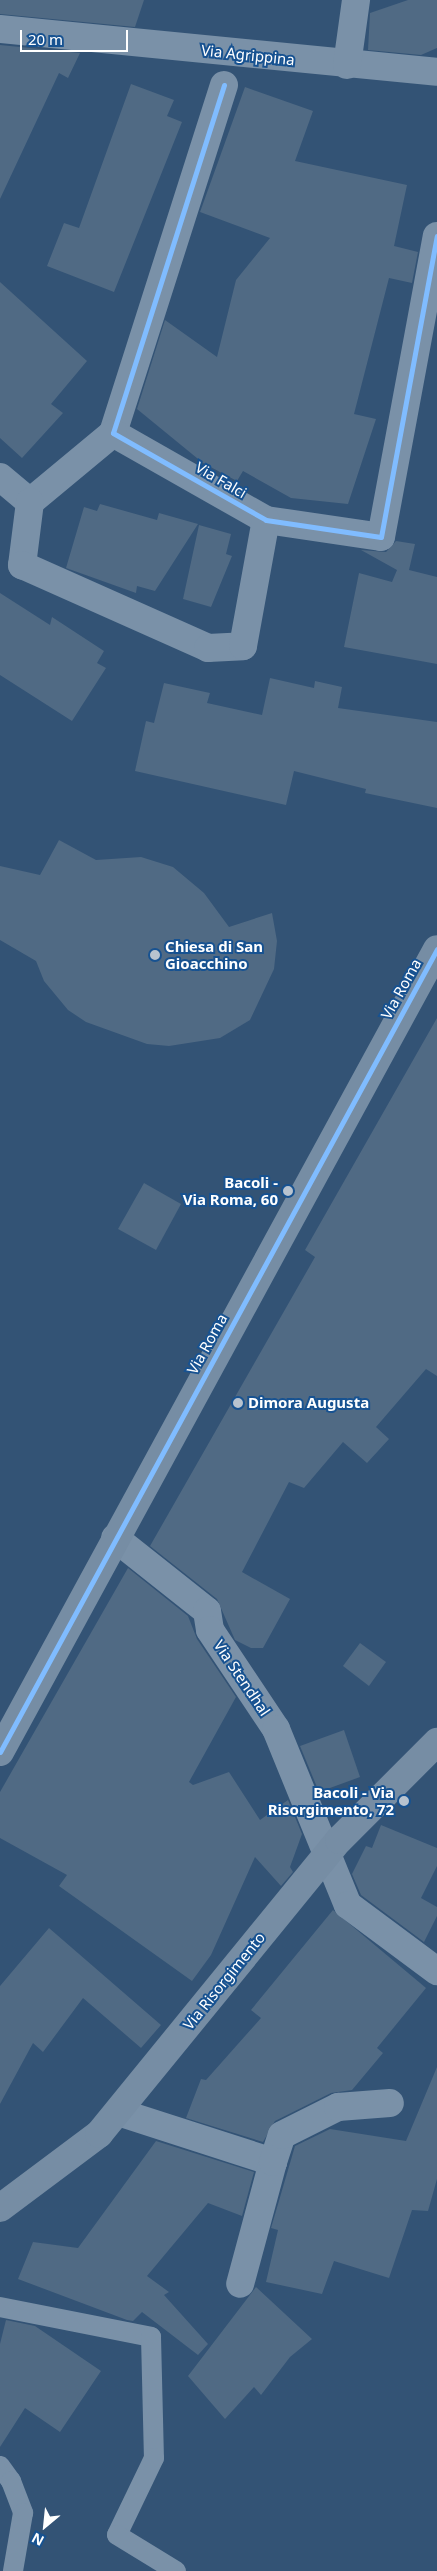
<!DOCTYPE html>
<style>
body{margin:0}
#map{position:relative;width:437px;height:2571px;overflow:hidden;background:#335375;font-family:"Noto Sans",sans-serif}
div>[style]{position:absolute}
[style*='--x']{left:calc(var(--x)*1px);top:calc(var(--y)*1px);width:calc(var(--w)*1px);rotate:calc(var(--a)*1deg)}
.building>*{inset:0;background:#506a84}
.lane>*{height:20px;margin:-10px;padding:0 10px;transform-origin:10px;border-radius:10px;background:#7a91a8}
.street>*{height:28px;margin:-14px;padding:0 14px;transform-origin:14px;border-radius:14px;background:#7a91a8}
.secondary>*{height:28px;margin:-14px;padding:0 14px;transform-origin:14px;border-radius:14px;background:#768da4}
.cycleway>*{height:5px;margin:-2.5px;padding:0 2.5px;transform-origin:2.5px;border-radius:2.5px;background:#80bcff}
.dots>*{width:14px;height:14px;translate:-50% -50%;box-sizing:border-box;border:2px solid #175291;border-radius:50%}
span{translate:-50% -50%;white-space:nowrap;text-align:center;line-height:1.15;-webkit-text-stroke:4px #175291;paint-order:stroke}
.street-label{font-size:15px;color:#fff}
.poi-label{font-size:15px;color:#fff;font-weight:700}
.left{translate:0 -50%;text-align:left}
.right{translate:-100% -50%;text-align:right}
.north{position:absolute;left:20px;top:2501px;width:50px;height:50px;-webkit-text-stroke:4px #175291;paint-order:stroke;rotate:208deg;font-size:14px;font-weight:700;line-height:20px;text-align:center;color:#fff}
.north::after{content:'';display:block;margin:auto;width:18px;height:22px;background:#fff;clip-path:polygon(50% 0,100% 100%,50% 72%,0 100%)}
.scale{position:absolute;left:20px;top:30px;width:108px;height:22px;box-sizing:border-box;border:2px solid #fff;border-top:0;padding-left:6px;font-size:15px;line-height:18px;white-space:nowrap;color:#fff;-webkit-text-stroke:4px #175291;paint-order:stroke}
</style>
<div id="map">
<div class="building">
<i style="clip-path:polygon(0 0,144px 0,135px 27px,0 14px)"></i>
<i style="clip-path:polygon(408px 0,437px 0,437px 48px,421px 55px,368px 50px,370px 13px)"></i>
<i style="clip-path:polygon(0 45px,80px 53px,68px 78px,59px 73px,0 199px)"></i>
<i style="clip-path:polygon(131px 84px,174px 100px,167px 116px,182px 122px,114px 292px,47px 266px,64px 223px,79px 228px)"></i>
<i style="clip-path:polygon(245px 87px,313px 111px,295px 161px,407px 185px,394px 246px,418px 252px,412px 283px,389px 278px,354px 414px,376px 419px,348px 504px,291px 498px,243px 471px,237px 481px,203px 463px,137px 409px,165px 320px,217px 357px,236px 280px,270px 238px,200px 212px)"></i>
<i style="clip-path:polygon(0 282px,87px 361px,51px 404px,63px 413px,22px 458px,0 438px)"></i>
<i style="clip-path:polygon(100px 504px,157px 520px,159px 513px,198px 524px,155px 591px,137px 586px,136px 593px,66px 568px,84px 507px,97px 511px)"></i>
<i style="clip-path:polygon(199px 525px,231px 534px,226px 554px,232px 556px,211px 607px,183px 599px)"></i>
<i style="clip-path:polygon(396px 541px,415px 544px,409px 570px,437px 577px,437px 664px,344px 647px,359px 573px,392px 582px,397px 570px,361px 550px,386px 552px)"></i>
<i style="clip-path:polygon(0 593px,50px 625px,52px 617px,104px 651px,97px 663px,106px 668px,72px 721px,0 675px)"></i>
<i style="clip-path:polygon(270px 678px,314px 688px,315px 681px,342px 687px,338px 708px,437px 722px,437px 808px,365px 793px,366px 789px,294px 771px,286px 805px,135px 771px,146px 721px,154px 723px,164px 683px,210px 693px,207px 703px,262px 715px)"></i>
<i style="clip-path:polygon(59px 840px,96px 860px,141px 857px,173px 867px,204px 893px,229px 927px,272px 913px,277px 941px,274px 969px,250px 1020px,220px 1038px,169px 1046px,147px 1044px,86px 1022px,68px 1010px,44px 981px,36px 961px,0 940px,0 866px,40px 875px)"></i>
<i style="clip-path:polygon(437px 1018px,437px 1376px,426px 1369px,376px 1427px,389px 1439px,367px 1463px,343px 1442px,304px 1488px,289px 1482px,242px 1572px,290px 1599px,263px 1648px,251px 1648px,235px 1640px,217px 1599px,150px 1546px,315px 1257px,305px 1250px)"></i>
<i style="clip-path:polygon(144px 1183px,181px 1204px,156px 1250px,118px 1229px)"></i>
<i style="clip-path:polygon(128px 1568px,188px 1616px,197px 1639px,236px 1697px,189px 1782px,193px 1785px,229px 1772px,260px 1820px,288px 1800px,302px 1834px,290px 1867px,293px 1872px,281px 1886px,255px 1857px,211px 1955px,192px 1981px,59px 1886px,67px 1875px,0 1838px,0 1792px)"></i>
<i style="clip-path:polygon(360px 1643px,386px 1662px,369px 1686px,343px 1666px)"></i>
<i style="clip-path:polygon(344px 1730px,360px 1777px,319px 1792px,300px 1746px)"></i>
<i style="clip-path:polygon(381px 1825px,437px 1848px,437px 1866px,421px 1898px,437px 1907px,437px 1916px,424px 1942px,361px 1895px,352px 1874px,366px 1846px,372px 1848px)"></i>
<i style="clip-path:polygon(333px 1910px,426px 1988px,377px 2048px,383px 2053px,352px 2090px,331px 2093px,275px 2121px,263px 2142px,186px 2118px,201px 2079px,206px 2080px,261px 2018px,251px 2010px)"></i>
<i style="clip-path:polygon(49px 1928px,161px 2025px,141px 2048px,83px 1998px,43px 2052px,33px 2043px,0 2104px,0 1986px)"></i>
<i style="clip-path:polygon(437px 2067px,437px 2179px,428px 2211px,412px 2210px,389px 2278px,334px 2261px,322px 2294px,266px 2282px,278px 2230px,271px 2228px,295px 2146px,330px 2129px,406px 2141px)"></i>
<i style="clip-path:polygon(156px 2141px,254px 2172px,242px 2216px,208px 2203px,147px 2276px,169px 2292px,164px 2295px,208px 2344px,198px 2355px,142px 2312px,133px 2321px,127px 2320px,18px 2279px,33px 2242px,78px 2248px)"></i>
<i style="clip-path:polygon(256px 2287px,312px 2339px,290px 2357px,261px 2395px,254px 2387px,225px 2419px,188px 2376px)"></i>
<i style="clip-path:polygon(6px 2320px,35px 2326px,101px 2371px,60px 2432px,25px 2408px,0 2447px,0 2344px)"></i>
</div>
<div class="lane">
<i style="--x:0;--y:2307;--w:154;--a:11.2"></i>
<i style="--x:151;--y:2337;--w:121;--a:88.6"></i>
<i style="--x:154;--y:2458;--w:85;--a:115.7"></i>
<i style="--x:117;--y:2535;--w:69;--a:31.4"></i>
<i style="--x:0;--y:2466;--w:19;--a:54"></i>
<i style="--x:11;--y:2481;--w:34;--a:69"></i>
<i style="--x:23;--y:2513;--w:59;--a:99.8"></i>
</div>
<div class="street">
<i style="--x:0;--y:29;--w:439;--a:5.6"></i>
<i style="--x:347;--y:65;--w:66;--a:-82.1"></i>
<i style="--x:224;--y:85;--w:365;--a:107.7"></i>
<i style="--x:113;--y:433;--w:176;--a:29.6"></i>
<i style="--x:266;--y:520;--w:116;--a:8.4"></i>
<i style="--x:381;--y:537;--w:306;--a:-79.5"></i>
<i style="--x:0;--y:477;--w:39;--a:40"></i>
<i style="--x:30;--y:502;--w:108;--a:-39.7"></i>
<i style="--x:30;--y:502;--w:64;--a:97.2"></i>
<i style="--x:22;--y:565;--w:204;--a:24"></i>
<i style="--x:208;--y:648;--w:35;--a:-3"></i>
<i style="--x:243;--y:646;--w:128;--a:-79.7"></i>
<i style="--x:115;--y:1538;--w:117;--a:38.4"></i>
<i style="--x:207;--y:1611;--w:19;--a:81"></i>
<i style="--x:210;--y:1630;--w:119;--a:56.3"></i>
<i style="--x:276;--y:1729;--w:190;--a:67.8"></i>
<i style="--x:348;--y:1905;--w:111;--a:36.6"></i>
<i style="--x:118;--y:2112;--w:163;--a:17.9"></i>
<i style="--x:273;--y:2162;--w:126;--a:105.1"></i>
<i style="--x:273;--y:2162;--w:28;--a:-72"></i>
<i style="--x:282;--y:2135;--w:63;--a:-26.6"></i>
<i style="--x:338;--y:2107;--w:52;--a:-4.4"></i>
</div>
<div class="secondary">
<i style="--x:0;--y:1752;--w:914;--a:-61.44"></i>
<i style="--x:0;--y:2208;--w:124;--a:-36.8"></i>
<i style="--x:99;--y:2134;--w:380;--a:-50.8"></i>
<i style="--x:339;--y:1840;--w:139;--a:-45"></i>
</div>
<div class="cycleway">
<i style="--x:224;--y:85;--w:365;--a:107.7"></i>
<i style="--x:113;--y:433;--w:176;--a:29.6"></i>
<i style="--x:266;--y:520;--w:116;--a:8.4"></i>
<i style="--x:381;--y:537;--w:306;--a:-79.5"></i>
<i style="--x:0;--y:1752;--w:914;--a:-61.44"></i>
</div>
<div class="dots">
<i style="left:155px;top:955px;background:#b8c3cf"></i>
<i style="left:288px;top:1191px;background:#b8c3cf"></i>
<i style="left:238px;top:1403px;background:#b8c3cf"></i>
<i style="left:404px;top:1801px;background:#b8c3cf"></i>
</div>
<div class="street-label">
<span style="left:248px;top:55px;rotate:6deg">Via Agrippina</span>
<span style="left:221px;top:480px;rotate:30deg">Via Falci</span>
<span style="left:401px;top:989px;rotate:-61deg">Via Roma</span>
<span style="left:207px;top:1344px;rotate:-61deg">Via Roma</span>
<span style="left:242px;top:1678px;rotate:56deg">Via Stendhal</span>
<span style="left:224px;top:1981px;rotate:-51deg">Via Risorgimento</span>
</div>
<div class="poi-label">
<span class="left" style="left:165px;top:955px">Chiesa di San<br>Gioacchino</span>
<span class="right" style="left:278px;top:1191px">Bacoli -<br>Via Roma, 60</span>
<span class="left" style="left:248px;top:1403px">Dimora Augusta</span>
<span class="right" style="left:394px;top:1801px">Bacoli - Via<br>Risorgimento, 72</span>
</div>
<div class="north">N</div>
<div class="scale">20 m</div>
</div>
